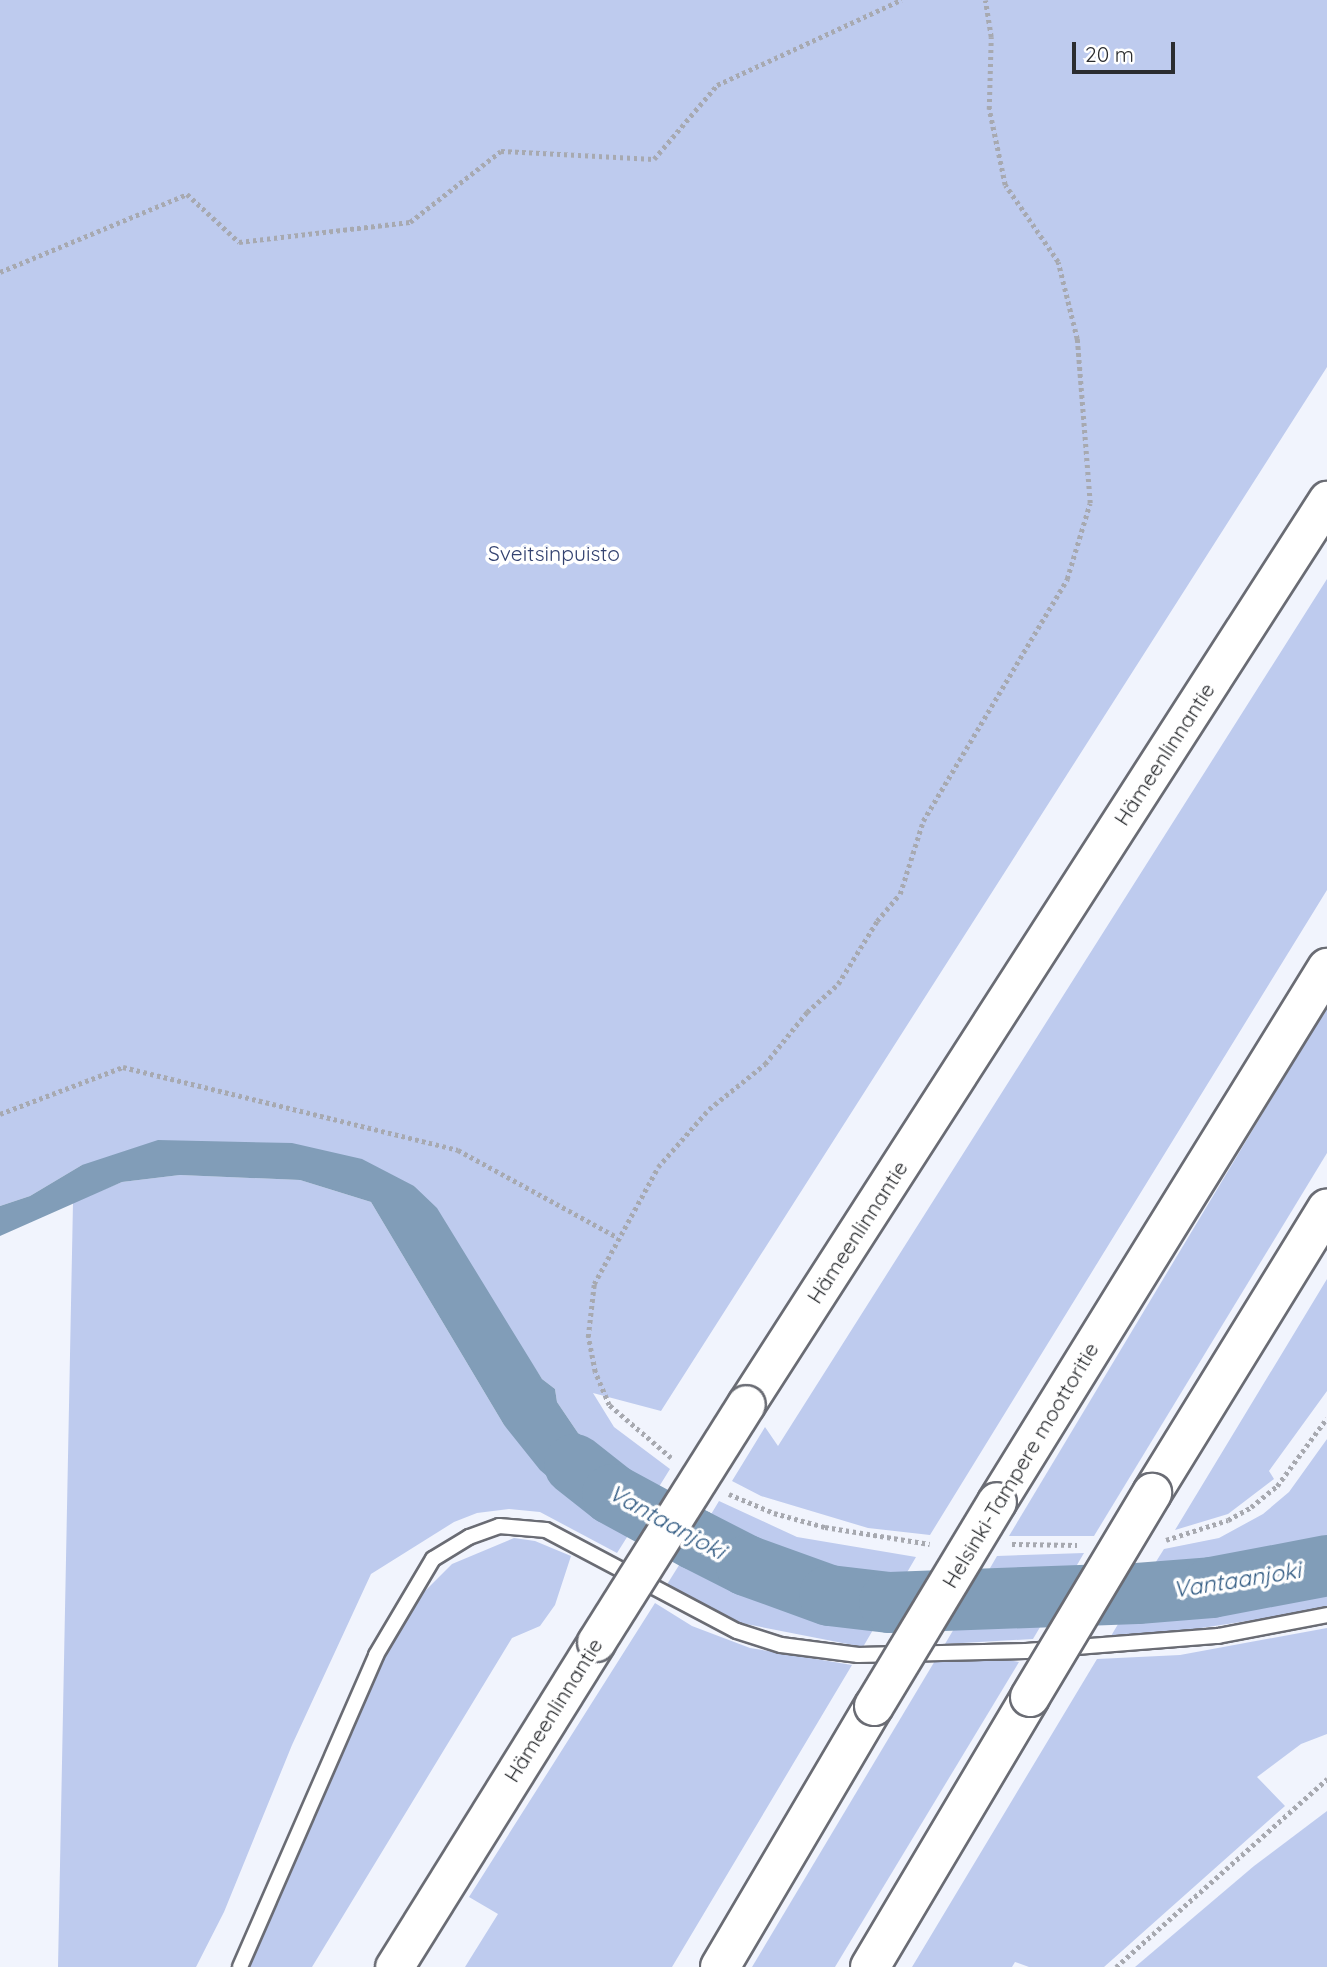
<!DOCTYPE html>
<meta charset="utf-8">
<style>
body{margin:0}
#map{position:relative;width:1327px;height:1967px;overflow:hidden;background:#f1f4fd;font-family:Quicksand,sans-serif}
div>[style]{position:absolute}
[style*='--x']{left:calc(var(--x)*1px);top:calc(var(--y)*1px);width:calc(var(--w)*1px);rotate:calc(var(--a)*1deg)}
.green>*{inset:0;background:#becbee}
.water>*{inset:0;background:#819db8}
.pier>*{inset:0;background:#f1f4fd}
.river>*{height:61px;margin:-30.5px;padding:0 30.5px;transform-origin:30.5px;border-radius:30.5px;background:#819db8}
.path>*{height:4.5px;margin-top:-2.25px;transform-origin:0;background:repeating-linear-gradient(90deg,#a7a9b0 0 3.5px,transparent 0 7px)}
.roads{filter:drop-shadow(2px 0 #6a6c74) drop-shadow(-2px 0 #6a6c74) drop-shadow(0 2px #6a6c74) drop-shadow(0 -2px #6a6c74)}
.service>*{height:14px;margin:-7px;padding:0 7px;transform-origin:7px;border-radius:7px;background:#fff}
.secondary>*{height:37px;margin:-18.5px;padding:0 18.5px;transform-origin:18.5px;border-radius:18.5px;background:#fff}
.motorway>*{height:38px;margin:-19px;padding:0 19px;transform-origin:19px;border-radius:19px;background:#fff}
.bridges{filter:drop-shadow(2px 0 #6a6c74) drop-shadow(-2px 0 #6a6c74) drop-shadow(0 2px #6a6c74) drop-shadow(0 -2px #6a6c74)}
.secondary-bridge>*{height:37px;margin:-18.5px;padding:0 18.5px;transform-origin:18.5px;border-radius:18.5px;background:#fff}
.motorway-bridge>*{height:38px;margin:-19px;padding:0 19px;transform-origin:19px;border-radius:19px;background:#fff}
span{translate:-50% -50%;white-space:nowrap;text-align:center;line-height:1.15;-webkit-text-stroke:7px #fff;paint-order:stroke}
.park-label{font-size:21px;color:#334270}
.street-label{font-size:21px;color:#2b2d30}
.water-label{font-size:23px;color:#2e5880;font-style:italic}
.scale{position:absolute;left:1072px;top:42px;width:103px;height:32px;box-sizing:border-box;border:4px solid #2b2d30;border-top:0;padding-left:9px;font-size:21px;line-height:24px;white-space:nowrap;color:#2b2d30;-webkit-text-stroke:5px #fff;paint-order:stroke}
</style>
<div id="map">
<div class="green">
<i style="clip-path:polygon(0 0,1327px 0,1327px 367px,661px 1411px,593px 1393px,614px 1427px,670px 1469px,657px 1490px,578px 1433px,557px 1402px,555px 1389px,542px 1379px,414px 1186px,82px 1165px,30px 1196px,0 1206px)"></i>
<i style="clip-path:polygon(1327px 579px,1327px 890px,930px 1535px,868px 1528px,761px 1496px,732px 1481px,765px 1427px,778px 1446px)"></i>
<i style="clip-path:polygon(1327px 1006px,1327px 1153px,1094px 1536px,1009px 1536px)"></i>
<i style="clip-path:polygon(180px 1175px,300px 1180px,371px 1202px,504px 1425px,583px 1507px,629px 1534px,617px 1553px,540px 1512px,509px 1509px,477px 1513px,454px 1522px,371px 1574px,292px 1745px,224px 1912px,196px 1967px,58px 1967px,73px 1202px,122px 1182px)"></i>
<i style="clip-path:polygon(1327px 1279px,1327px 1391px,1269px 1471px,1274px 1479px,1228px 1514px,1175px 1530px)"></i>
<i style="clip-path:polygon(1327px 1439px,1327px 1549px,1147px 1576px,1164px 1549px,1219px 1538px,1263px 1514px,1289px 1492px)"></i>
<i style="clip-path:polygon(719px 1501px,797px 1537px,916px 1557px,902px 1581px,836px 1573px,765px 1548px,707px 1521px)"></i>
<i style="clip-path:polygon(514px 1538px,535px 1541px,571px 1556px,555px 1605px,540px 1626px,512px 1638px,312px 1967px,246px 1967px,381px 1658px,421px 1595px,452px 1564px)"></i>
<i style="clip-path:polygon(1084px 1553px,1070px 1577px,982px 1582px,997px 1556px)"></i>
<i style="clip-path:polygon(681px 1562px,745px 1590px,818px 1614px,877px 1623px,863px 1647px,741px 1623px,666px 1586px)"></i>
<i style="clip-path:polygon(1327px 1583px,1327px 1608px,1319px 1610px,1188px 1630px,1111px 1636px,1127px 1609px,1298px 1590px)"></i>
<i style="clip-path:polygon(655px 1603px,692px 1626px,750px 1648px,852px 1665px,672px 1967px,465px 1967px,498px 1914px,469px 1897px)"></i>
<i style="clip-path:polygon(993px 1617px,1046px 1617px,1033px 1639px,945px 1644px,958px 1622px)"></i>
<i style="clip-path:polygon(1327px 1628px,1327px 1734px,1301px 1744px,1257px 1777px,1285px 1806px,1104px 1967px,1029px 1967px,1015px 1962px,1012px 1967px,912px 1967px,1097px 1659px,1180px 1655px)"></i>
<i style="clip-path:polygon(995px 1658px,1019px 1662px,835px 1967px,752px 1967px,936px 1659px)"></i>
<i style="clip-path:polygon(1327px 1811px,1327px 1967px,1135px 1967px,1254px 1866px)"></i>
</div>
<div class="water">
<i style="clip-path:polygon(158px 1140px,292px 1143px,362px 1159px,414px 1186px,437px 1208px,542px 1379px,555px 1389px,557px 1402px,578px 1433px,657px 1490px,629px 1534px,583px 1507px,540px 1470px,504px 1425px,371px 1202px,300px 1180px,180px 1175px,122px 1182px,0 1236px,0 1206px,30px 1196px,82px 1165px)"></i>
<i style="clip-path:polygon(707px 1521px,765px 1548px,836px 1573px,902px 1581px,877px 1623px,818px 1614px,745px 1590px,681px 1562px)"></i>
<i style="clip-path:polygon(1327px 1549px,1327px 1583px,1214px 1606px,1127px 1609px,1147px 1576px)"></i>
<i style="clip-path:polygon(1070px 1577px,1046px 1617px,958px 1622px,982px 1582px)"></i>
</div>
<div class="pier">
<i style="clip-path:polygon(659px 1488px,646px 1513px,627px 1537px,643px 1511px)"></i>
<i style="clip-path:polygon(709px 1518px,681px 1561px,679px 1564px,678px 1560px)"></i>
<i style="clip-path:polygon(904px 1578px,905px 1583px,875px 1627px,902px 1581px)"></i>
</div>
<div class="river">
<i style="--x:574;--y:1464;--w:48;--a:38.3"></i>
<i style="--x:612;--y:1494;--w:94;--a:28.5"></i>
<i style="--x:695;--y:1539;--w:57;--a:27"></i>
<i style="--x:746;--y:1565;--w:88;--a:19.9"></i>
<i style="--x:829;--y:1595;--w:60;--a:6.7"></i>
<i style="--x:889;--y:1602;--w:248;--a:-2.1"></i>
<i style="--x:1137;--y:1593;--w:74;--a:-4.6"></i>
<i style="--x:1211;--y:1587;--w:118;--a:-10.7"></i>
</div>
<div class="path">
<i style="--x:0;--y:272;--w:203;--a:-22.6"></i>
<i style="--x:187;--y:194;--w:71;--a:42.7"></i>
<i style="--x:239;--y:242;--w:172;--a:-6.7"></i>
<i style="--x:410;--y:222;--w:115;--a:-38"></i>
<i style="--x:501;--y:151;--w:153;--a:3"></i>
<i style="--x:654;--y:159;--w:97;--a:-49.6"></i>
<i style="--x:717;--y:85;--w:203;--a:-24.8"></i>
<i style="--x:0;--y:1114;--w:132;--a:-20.9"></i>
<i style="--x:123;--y:1067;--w:345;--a:13.9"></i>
<i style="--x:458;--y:1150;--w:181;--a:28.7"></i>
<i style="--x:671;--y:1458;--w:82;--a:-139.5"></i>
<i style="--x:609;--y:1405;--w:36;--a:-113"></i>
<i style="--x:595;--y:1372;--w:36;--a:-101"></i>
<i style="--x:588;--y:1337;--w:53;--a:-83.5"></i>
<i style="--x:594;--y:1284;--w:133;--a:-61.3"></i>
<i style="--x:658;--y:1167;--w:77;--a:-48.7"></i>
<i style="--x:709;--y:1109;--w:72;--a:-38.8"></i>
<i style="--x:765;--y:1064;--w:67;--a:-51.1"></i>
<i style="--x:807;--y:1012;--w:42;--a:-42.1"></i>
<i style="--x:838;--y:984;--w:74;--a:-58.2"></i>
<i style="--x:877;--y:921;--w:35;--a:-50"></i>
<i style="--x:900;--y:894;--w:77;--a:-72.5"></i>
<i style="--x:923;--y:821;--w:282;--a:-59.2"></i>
<i style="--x:1067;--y:579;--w:79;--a:-73.2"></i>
<i style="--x:1090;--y:503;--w:165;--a:-94.5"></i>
<i style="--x:1077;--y:339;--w:79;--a:-103.9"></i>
<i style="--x:1058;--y:262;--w:93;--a:-124.5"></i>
<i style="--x:1005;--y:185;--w:78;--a:-101.9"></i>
<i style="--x:989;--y:109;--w:72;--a:-88.4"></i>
<i style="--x:991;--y:37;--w:37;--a:-99"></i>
<i style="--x:729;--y:1494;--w:49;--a:22.9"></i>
<i style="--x:774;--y:1513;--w:53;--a:15.4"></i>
<i style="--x:825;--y:1527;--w:106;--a:9.2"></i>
<i style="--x:1166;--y:1540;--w:65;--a:-17.9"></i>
<i style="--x:1228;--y:1520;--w:26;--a:-29"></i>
<i style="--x:1251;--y:1507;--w:33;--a:-39"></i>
<i style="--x:1277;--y:1486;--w:84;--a:-53.7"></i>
<i style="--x:1012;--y:1544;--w:65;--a:0.9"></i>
<i style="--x:1116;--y:1967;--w:283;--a:-41.7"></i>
</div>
<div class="roads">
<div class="service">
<i style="--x:240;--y:1967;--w:340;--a:-66.4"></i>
<i style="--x:376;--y:1655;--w:112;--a:-59.3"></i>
<i style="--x:433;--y:1559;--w:42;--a:-31.4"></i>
<i style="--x:469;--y:1537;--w:32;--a:-20"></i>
<i style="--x:499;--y:1526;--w:47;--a:4.9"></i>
<i style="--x:546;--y:1530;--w:216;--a:27.9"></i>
<i style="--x:737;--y:1631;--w:46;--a:17.7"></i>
<i style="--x:781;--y:1645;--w:78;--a:7.4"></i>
<i style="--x:858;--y:1655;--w:168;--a:-1.4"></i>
<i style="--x:1026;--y:1651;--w:193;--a:-4.5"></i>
<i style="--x:1218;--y:1636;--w:111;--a:-10.9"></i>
</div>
<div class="secondary">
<i style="--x:746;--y:1404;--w:1075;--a:-57.27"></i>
<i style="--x:394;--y:1967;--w:383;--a:-58.1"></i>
</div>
<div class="motorway">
<i style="--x:1152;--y:1493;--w:334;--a:-58.4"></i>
<i style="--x:997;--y:1502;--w:628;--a:-58.28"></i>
<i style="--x:720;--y:1967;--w:303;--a:-59.5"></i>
<i style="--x:870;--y:1967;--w:314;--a:-59.3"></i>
</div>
</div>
<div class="bridges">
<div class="secondary-bridge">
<i style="--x:596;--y:1642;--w:281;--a:-57.8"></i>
</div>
<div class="motorway-bridge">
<i style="--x:1030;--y:1697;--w:238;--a:-59.1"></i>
<i style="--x:874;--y:1706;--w:238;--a:-58.9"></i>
</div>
</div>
<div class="park-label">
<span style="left:554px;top:553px">Sveitsinpuisto</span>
</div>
<div class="street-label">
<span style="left:1164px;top:754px;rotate:-57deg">Hämeenlinnantie</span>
<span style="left:857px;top:1232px;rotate:-57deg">Hämeenlinnantie</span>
<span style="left:1020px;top:1465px;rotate:-59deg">Helsinki-Tampere moottoritie</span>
<span style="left:553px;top:1710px;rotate:-58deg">Hämeenlinnantie</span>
</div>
<div class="water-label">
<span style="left:667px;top:1522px;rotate:29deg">Vantaanjoki</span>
<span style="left:1237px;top:1580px;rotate:-9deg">Vantaanjoki</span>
</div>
<div class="scale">20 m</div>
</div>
